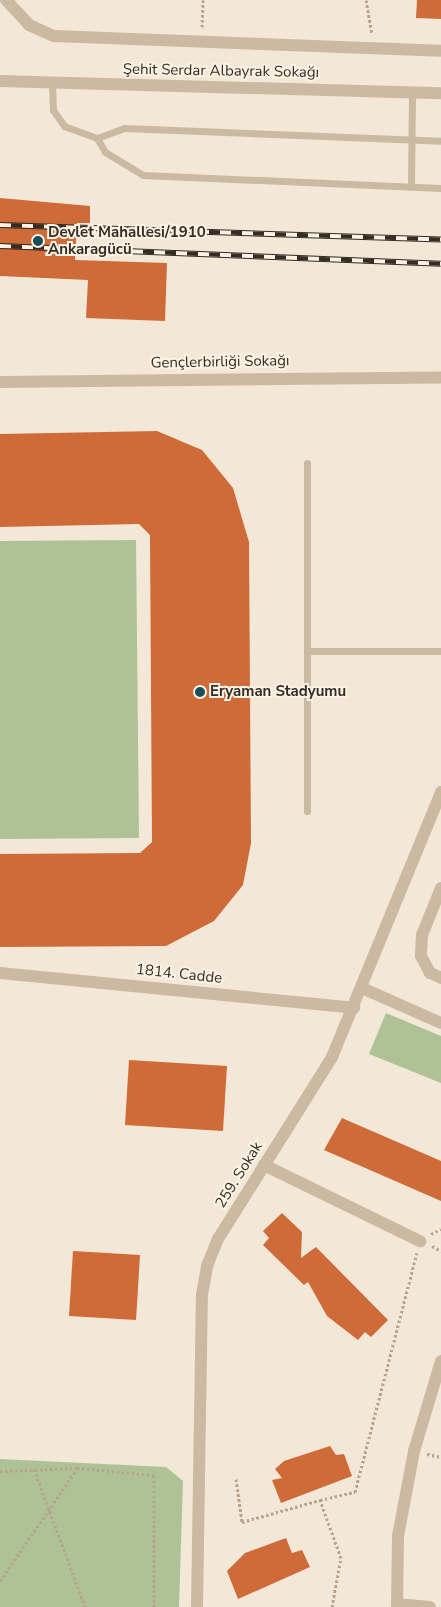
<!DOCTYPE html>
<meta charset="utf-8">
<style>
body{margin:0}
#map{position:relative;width:441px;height:1607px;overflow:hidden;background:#f3e8d7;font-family:"Nunito Sans",sans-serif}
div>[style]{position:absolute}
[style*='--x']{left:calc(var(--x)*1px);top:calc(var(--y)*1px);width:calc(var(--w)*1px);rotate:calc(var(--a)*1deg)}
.green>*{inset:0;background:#afc296}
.building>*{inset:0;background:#cf6b38}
.path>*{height:3px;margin-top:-1.5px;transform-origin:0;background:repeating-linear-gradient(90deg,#b7a38c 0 2.5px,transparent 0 5px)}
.service>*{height:7px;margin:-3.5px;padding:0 3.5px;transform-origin:3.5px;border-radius:3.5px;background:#cbb9a2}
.minor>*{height:12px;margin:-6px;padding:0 6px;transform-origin:6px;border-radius:6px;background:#cbb9a2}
.rail>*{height:5.5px;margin-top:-2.75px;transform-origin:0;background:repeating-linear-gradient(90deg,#faf2e3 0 11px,#352c25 0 22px);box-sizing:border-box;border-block:1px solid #352c25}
.dots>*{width:14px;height:14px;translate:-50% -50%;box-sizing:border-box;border:2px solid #faf2e3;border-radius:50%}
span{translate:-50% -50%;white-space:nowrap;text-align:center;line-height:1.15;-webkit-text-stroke:4px #faf2e3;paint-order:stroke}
.street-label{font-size:15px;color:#352c25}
.poi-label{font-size:15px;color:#352c25;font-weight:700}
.left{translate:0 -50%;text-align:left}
</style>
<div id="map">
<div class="green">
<i style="clip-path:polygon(136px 540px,139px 838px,0 839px,0 541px)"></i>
<i style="clip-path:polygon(386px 1013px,441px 1036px,441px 1083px,369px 1054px)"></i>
<i style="clip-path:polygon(0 1459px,166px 1467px,183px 1481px,179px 1607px,0 1607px)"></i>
</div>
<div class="building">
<i style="clip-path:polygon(417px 0,441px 0,441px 19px,416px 18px)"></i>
<i style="clip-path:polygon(0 198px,90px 206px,90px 223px,77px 223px,75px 260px,167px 263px,165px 321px,86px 318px,88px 280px,0 276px)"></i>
<i style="clip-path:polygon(157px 431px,202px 450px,233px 488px,249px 542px,251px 843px,243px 885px,214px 921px,166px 946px,0 947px,0 854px,140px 853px,152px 842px,150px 535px,139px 524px,0 527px,0 434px)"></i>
<i style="clip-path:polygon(129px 1060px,227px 1066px,223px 1131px,125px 1125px)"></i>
<i style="clip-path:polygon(342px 1118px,441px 1161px,441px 1201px,324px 1150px)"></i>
<i style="clip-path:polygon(282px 1213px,302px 1232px,301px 1258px,316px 1247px,388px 1320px,371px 1337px,365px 1332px,358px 1340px,327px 1316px,308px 1282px,304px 1285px,263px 1245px,269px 1238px,263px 1231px)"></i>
<i style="clip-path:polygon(73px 1251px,140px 1255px,136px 1320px,69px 1316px)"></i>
<i style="clip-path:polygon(330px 1446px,336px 1455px,344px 1454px,352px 1476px,281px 1503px,272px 1480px,282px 1478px,275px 1469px,284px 1461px)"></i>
<i style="clip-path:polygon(286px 1538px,292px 1553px,302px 1550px,310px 1567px,238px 1599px,227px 1571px,245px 1553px)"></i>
</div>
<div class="path">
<i style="--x:366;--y:0;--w:35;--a:80"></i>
<i style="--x:202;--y:27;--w:27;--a:-88"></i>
<i style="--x:431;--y:1234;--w:11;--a:-27"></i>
<i style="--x:432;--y:1246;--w:10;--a:29"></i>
<i style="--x:427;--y:1454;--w:14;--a:12"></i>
<i style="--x:34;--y:1469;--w:147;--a:69.7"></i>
<i style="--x:0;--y:1471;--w:77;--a:-2.2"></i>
<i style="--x:77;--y:1468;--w:77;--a:5.2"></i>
<i style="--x:154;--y:1475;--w:132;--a:90"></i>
<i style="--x:236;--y:1479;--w:43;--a:82.1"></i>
<i style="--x:242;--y:1522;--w:81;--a:-15.8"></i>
<i style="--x:0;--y:1581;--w:136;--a:-55.5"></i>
<i style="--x:332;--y:1607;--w:50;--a:-79.6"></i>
<i style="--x:341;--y:1558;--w:62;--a:-109.9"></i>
<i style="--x:320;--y:1500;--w:36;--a:-13"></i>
<i style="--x:355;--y:1492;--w:247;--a:-75.5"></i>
</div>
<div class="service">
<i style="--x:52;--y:83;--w:27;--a:88"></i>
<i style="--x:53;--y:110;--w:19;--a:55"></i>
<i style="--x:64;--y:126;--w:35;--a:20"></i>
<i style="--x:97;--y:138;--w:16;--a:60"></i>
<i style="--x:105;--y:152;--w:44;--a:31.2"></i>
<i style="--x:143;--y:175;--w:298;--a:2.5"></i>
<i style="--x:97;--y:138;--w:29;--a:-20"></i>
<i style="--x:124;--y:128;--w:317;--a:2.3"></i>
<i style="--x:411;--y:187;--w:95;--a:-89.4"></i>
<i style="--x:307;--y:463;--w:348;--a:90"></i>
<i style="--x:308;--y:651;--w:133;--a:0"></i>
</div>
<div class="minor">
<i style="--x:6;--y:0;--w:34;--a:47"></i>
<i style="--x:29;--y:25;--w:27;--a:24"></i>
<i style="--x:54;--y:36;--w:387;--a:2.2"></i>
<i style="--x:0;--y:81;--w:441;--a:1.6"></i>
<i style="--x:0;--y:382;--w:441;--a:-0.6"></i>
<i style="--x:441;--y:888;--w:51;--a:112"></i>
<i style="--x:422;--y:935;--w:21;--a:93"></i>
<i style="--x:421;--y:956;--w:19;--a:62"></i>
<i style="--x:430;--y:973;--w:12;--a:24"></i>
<i style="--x:0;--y:973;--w:356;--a:5.6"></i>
<i style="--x:362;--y:988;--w:86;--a:23.9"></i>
<i style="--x:264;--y:1165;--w:174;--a:26"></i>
<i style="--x:397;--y:1604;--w:33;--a:5"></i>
<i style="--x:197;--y:1607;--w:312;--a:-89.1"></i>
<i style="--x:202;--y:1295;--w:29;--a:-80"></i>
<i style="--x:207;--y:1266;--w:29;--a:-68"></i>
<i style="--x:218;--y:1239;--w:215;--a:-57.9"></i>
<i style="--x:332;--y:1057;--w:287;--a:-67.6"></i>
<i style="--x:397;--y:1607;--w:71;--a:-89.2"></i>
<i style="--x:398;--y:1536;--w:86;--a:-79.3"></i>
<i style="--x:414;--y:1451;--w:94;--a:-73.3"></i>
</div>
<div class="rail">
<i style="--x:0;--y:225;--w:441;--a:1.9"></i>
<i style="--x:0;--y:246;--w:441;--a:2.3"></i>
</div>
<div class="dots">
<i style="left:38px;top:241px;background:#184e59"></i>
<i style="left:200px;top:692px;background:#184e59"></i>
</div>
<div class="street-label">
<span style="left:221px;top:71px;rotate:1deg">Şehit Serdar Albayrak Sokağı</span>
<span style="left:220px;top:362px;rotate:-1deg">Gençlerbirliği Sokağı</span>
<span style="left:179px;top:974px;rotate:6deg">1814. Cadde</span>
<span style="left:239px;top:1175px;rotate:-58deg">259. Sokak</span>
</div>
<div class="poi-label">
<span class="left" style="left:48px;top:241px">Devlet Mahallesi/1910<br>Ankaragücü</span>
<span class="left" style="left:210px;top:692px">Eryaman Stadyumu</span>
</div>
</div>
